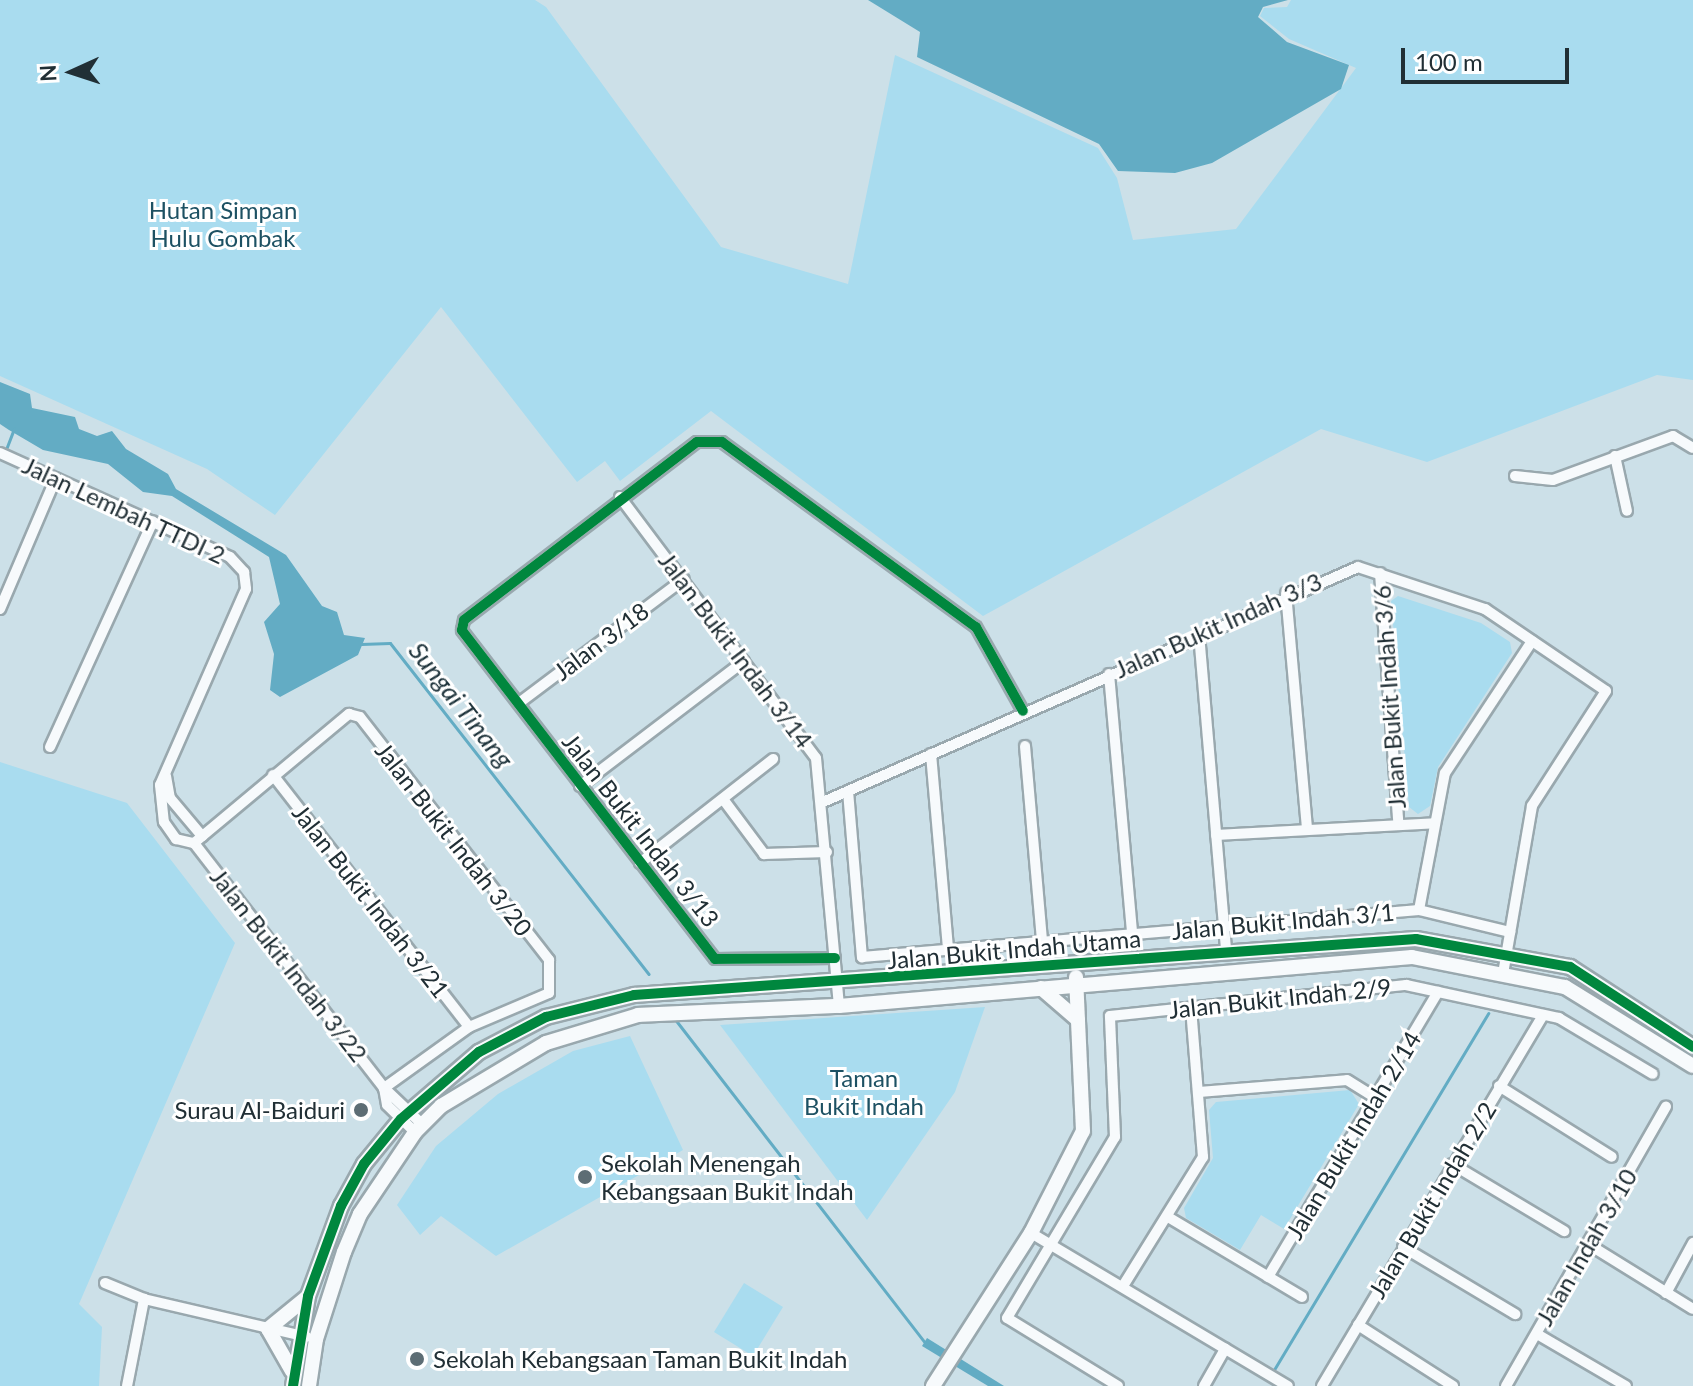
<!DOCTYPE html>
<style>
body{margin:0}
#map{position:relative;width:1693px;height:1386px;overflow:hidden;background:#cce0e8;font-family:Lato,sans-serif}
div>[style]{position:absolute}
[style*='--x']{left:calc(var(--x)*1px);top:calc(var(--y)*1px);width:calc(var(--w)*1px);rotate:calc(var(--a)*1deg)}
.green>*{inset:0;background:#a9dcef}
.water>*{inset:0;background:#63acc4}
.stream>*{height:3px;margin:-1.5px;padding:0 1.5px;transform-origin:1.5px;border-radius:1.5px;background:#63acc4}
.roads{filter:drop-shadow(2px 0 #99a8ae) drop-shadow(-2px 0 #99a8ae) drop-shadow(0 2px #99a8ae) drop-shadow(0 -2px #99a8ae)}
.street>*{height:10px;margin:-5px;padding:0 5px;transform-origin:5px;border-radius:5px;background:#f7fafc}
.secondary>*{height:14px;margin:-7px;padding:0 7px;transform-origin:7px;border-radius:7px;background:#f7fafc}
.cycleway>*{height:10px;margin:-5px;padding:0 5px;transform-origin:5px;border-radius:5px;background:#00873e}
.dots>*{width:22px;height:22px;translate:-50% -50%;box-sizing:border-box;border:4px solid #fff;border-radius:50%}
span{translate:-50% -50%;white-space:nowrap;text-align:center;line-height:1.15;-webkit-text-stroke:6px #fff;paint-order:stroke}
.park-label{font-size:24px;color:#1d5163}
.street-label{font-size:24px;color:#212f35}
.poi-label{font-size:24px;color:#212f35}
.right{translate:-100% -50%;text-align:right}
.left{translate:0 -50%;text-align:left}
.water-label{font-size:26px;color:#20353d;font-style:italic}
.north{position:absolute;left:32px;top:32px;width:80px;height:80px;-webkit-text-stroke:6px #fff;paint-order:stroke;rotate:267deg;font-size:22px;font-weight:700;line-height:32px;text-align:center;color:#212f35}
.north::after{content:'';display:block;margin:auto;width:28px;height:36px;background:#212f35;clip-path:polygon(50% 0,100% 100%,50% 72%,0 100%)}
.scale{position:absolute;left:1401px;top:48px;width:168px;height:36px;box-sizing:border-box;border:4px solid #212f35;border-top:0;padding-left:10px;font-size:24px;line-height:28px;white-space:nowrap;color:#212f35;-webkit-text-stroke:6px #fff;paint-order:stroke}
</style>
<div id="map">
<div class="green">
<i style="clip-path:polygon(0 0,535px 0,546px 7px,721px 247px,848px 284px,895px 55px,1098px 148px,1117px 178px,1133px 240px,1236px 229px,1356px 68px,1289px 39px,1260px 16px,1264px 8px,1287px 7px,1291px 0,1693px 0,1693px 380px,1657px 375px,1427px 462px,1321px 429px,983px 616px,711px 411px,620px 481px,605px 461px,577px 482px,441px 307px,275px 515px,207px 469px,0 376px)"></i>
<i style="clip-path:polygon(1398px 596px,1481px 623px,1510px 642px,1512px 653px,1438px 767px,1430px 806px,1418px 814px,1409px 807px,1391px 601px)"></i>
<i style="clip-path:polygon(0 762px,127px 803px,235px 943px,79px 1304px,102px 1327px,99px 1386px,0 1386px)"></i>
<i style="clip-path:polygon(985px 1007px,955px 1092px,867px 1220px,720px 1025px)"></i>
<i style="clip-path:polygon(630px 1036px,683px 1150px,496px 1256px,441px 1216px,420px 1235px,397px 1205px,436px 1146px,498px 1094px,573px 1051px)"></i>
<i style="clip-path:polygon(1350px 1090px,1359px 1104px,1284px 1229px,1261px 1215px,1240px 1250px,1186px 1218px,1184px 1208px,1213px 1158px,1209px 1110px,1216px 1102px)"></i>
<i style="clip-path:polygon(744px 1283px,783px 1307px,753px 1356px,714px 1332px)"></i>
</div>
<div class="water">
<i style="clip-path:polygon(868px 0,1288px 0,1263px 7px,1258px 17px,1287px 42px,1349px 65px,1341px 89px,1212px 163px,1175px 173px,1118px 171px,1099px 144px,917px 57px,920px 32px)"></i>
<i style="clip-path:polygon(0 382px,30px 394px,32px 408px,75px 417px,79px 429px,97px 436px,112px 431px,126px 449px,168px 474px,176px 489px,286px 555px,322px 606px,337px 612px,344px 635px,365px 638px,358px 655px,280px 697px,270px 690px,274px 654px,264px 622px,280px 604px,269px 557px,172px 496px,143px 492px,108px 464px,43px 450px,9px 430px,0 424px)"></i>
<i style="clip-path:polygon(927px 1338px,1004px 1386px,988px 1386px,922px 1346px)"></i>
</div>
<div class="stream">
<i style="--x:5;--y:452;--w:25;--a:-69"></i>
<i style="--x:361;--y:644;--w:29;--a:-2"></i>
<i style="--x:390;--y:643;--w:420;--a:52"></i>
<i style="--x:674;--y:1018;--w:409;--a:52.3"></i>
<i style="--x:1272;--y:1373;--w:420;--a:-59"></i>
</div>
<div class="roads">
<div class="street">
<i style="--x:0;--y:453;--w:252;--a:24.3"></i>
<i style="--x:230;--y:557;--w:21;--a:47"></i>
<i style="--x:244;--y:572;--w:17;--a:83"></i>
<i style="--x:246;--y:589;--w:214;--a:113.7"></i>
<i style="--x:160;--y:785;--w:37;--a:84"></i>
<i style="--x:164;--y:822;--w:21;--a:55"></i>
<i style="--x:176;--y:839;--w:18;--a:13"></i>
<i style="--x:1615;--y:456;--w:56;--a:77.7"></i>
<i style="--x:1515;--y:476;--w:38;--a:6"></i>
<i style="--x:1553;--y:480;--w:128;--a:-20.1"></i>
<i style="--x:1673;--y:436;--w:23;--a:31"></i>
<i style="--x:620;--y:497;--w:326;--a:53.1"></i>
<i style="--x:816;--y:758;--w:249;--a:84.7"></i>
<i style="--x:1380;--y:573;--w:249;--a:85.8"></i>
<i style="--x:1286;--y:593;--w:236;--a:84.9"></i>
<i style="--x:0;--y:609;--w:142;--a:-66.9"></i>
<i style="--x:1199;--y:634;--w:319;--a:85.1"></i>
<i style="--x:1109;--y:674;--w:260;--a:84.9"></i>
<i style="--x:519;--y:703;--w:206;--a:-36.9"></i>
<i style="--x:1025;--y:746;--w:196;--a:85"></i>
<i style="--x:50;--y:747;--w:248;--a:-65.5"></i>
<i style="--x:931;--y:754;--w:196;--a:85"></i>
<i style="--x:273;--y:775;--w:319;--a:52.1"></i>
<i style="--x:166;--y:776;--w:22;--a:80"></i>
<i style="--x:170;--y:798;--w:50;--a:49.9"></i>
<i style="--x:580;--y:786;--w:206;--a:-37.3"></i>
<i style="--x:848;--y:791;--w:167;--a:85.2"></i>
<i style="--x:862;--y:957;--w:559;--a:-4.82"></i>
<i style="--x:1419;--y:910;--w:94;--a:13.6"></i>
<i style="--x:723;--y:799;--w:69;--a:53.3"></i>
<i style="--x:764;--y:854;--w:63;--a:-1.8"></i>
<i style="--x:823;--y:802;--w:584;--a:-23.71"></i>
<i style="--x:1358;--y:567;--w:134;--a:18.3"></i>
<i style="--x:1485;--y:609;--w:146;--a:34.1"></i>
<i style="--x:1606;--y:691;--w:137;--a:122.8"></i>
<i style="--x:1532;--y:806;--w:170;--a:99.8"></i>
<i style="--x:1216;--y:835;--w:219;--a:-3.1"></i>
<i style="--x:194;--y:843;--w:202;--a:-39.8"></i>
<i style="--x:349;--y:714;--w:11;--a:15"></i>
<i style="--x:360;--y:717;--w:308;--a:52.1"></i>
<i style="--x:549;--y:960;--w:33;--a:90"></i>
<i style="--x:549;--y:993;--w:87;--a:157"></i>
<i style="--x:469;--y:1027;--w:105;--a:144.3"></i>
<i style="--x:194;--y:843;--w:310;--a:52.2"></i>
<i style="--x:384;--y:1088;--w:52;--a:43.5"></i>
<i style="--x:640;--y:863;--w:169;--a:-38"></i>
<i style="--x:1419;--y:910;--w:139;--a:-79.3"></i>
<i style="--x:1445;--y:773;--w:158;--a:-56.6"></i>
<i style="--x:835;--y:958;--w:120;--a:179.5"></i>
<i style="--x:715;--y:959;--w:415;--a:-127.6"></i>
<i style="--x:462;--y:630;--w:10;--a:-79"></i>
<i style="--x:464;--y:620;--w:293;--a:-37.4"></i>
<i style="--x:697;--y:442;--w:25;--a:0"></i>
<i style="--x:722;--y:442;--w:314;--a:36.1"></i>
<i style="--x:976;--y:627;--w:96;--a:60.8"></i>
<i style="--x:1499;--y:1086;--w:133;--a:32.1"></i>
<i style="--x:384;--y:1088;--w:17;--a:80"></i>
<i style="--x:387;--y:1105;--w:39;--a:44"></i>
<i style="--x:1199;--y:1092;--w:148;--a:-4.6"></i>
<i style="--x:1347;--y:1080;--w:34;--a:32"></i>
<i style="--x:1452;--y:1164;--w:131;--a:30.9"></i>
<i style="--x:1168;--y:1217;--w:156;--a:30.8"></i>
<i style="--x:1031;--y:1233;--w:299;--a:30.8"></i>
<i style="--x:1588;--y:1244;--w:123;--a:31.8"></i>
<i style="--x:1403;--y:1247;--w:131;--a:30.9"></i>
<i style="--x:1268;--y:1277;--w:332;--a:-59.2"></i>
<i style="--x:105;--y:1283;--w:42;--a:22.3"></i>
<i style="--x:144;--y:1299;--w:167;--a:13.1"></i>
<i style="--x:1123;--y:1286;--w:152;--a:-58.2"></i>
<i style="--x:1203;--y:1157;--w:149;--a:-94.6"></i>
<i style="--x:1666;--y:1293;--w:57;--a:-61.6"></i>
<i style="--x:1358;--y:1325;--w:113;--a:32.7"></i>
<i style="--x:1537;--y:1334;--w:103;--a:30.3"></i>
<i style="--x:127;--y:1386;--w:89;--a:-78.9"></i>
<i style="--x:1118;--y:1386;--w:130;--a:-148.5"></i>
<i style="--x:1007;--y:1318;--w:211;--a:-59.2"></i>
<i style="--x:1115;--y:1137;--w:121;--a:-92.4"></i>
<i style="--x:1110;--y:1016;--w:298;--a:-6"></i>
<i style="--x:1406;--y:985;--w:157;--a:12.2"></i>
<i style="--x:1559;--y:1018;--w:109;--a:30.8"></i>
<i style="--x:1204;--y:1386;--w:43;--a:-60.4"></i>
<i style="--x:1322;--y:1386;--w:431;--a:-59.2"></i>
<i style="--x:1506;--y:1386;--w:322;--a:-60.2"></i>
</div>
<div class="secondary">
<i style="--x:1041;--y:988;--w:49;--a:40.9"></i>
<i style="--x:292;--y:1371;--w:48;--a:-119.7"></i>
<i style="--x:268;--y:1329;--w:49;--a:-39.2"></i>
<i style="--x:293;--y:1386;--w:91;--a:-80.5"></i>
<i style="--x:308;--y:1296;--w:96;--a:-69.9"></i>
<i style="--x:341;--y:1206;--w:48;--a:-61.3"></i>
<i style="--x:364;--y:1164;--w:58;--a:-50.6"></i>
<i style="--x:401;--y:1119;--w:103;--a:-40.7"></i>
<i style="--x:479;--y:1052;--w:76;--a:-27.6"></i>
<i style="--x:546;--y:1017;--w:91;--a:-14"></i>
<i style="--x:634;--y:995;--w:784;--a:-4.1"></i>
<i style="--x:1416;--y:939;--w:157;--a:10.3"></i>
<i style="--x:1570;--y:967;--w:147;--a:33"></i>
<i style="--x:309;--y:1386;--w:48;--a:-81.5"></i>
<i style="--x:316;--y:1339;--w:91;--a:-72.2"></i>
<i style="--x:344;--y:1252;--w:41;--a:-67.2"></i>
<i style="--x:360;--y:1214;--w:99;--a:-56.1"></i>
<i style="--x:415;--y:1132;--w:37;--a:-45"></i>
<i style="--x:441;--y:1106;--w:122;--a:-31"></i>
<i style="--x:546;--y:1043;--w:96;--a:-16.9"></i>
<i style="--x:638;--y:1015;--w:201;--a:-2.6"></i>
<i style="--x:839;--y:1006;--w:575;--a:-4.89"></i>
<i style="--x:1412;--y:957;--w:156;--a:11.1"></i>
<i style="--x:1565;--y:987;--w:150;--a:31.7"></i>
<i style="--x:933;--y:1386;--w:182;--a:-57.4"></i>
<i style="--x:1031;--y:1233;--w:114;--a:-63"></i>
<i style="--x:1083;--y:1131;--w:154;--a:-92.6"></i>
</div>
</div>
<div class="cycleway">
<i style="--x:835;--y:958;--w:120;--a:179.5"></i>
<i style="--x:715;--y:959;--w:415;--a:-127.6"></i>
<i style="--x:462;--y:630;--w:10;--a:-79"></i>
<i style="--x:464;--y:620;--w:293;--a:-37.4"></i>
<i style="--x:697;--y:442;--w:25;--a:0"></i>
<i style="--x:722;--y:442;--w:314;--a:36.1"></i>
<i style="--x:976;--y:627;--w:96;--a:60.8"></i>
<i style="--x:293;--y:1386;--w:91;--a:-80.5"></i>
<i style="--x:308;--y:1296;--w:96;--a:-69.9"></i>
<i style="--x:341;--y:1206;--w:48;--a:-61.3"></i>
<i style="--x:364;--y:1164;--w:58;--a:-50.6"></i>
<i style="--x:401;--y:1119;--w:103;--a:-40.7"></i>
<i style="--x:479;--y:1052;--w:76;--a:-27.6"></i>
<i style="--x:546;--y:1017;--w:91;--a:-14"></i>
<i style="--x:634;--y:995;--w:784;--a:-4.1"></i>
<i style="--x:1416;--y:939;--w:157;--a:10.3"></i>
<i style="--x:1570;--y:967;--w:147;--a:33"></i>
</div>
<div class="dots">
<i style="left:361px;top:1110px;background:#5d6d74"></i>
<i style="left:585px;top:1177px;background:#5d6d74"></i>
<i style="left:417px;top:1359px;background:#5d6d74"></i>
</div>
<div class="park-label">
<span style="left:223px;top:224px">Hutan Simpan<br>Hulu Gombak</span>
<span style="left:864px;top:1092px">Taman<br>Bukit Indah</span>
</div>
<div class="street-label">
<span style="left:124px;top:510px;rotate:25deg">Jalan Lembah TTDI 2</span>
<span style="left:1218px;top:625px;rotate:-24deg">Jalan Bukit Indah 3/3</span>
<span style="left:601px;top:641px;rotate:-37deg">Jalan 3/18</span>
<span style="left:736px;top:650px;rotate:53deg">Jalan Bukit Indah 3/14</span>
<span style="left:1389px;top:697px;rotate:-94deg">Jalan Bukit Indah 3/6</span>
<span style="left:641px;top:830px;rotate:52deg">Jalan Bukit Indah 3/13</span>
<span style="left:454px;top:839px;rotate:52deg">Jalan Bukit Indah 3/20</span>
<span style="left:371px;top:901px;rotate:52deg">Jalan Bukit Indah 3/21</span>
<span style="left:1283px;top:921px;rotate:-5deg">Jalan Bukit Indah 3/1</span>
<span style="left:1014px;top:949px;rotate:-5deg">Jalan Bukit Indah Utama</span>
<span style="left:289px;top:965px;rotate:52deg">Jalan Bukit Indah 3/22</span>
<span style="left:1280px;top:998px;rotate:-6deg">Jalan Bukit Indah 2/9</span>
<span style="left:1353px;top:1135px;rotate:-59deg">Jalan Bukit Indah 2/14</span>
<span style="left:1432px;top:1200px;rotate:-59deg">Jalan Bukit Indah 2/2</span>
<span style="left:1586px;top:1247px;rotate:-60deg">Jalan Indah 3/10</span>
</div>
<div class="poi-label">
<span class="right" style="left:345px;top:1110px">Surau Al-Baiduri</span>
<span class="left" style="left:601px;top:1177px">Sekolah Menengah<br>Kebangsaan Bukit Indah</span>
<span class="left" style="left:433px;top:1359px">Sekolah Kebangsaan Taman Bukit Indah</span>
</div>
<div class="water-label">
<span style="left:461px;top:705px;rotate:52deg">Sungai Tinang</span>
</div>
<div class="north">N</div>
<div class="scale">100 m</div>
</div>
